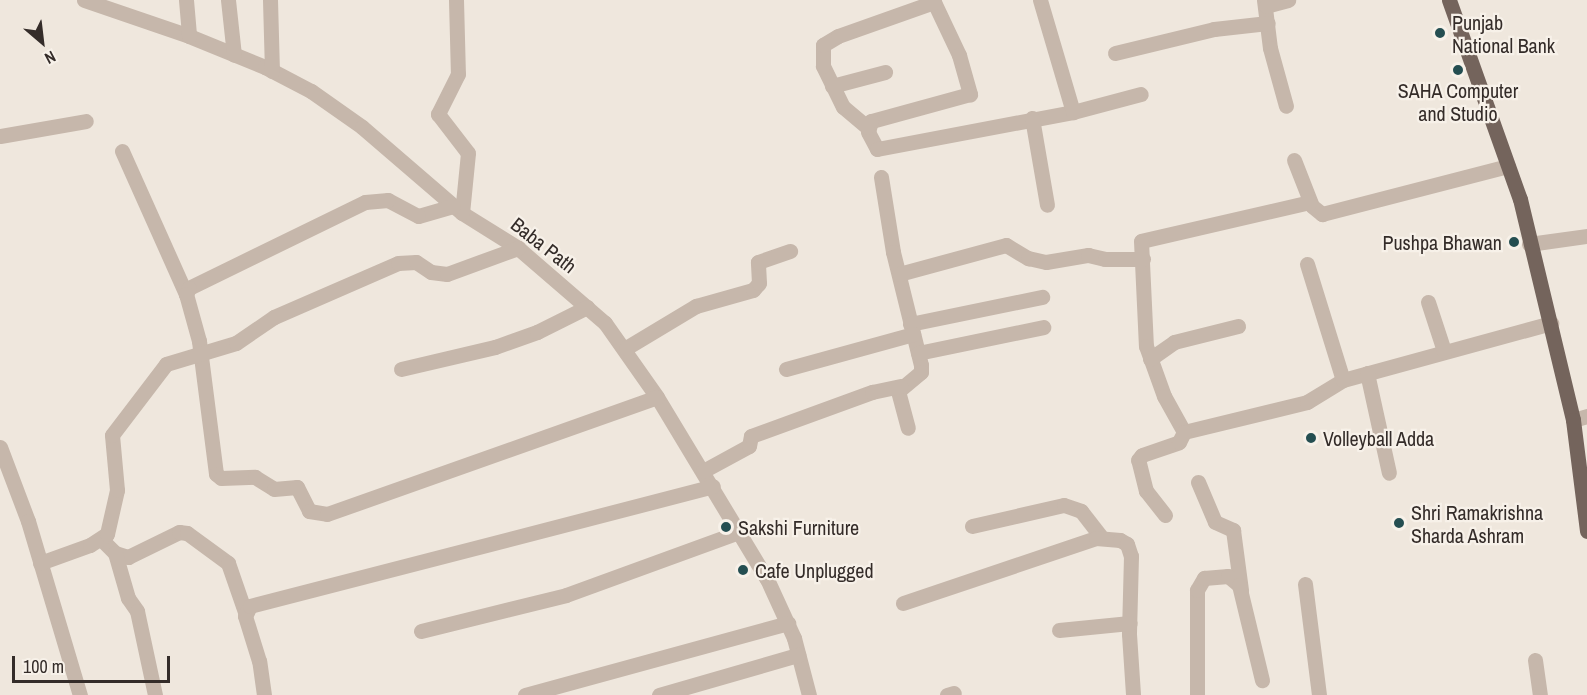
<!DOCTYPE html>
<style>
body{margin:0}
#map{position:relative;width:1587px;height:695px;overflow:hidden;background:#efe7dd;font-family:"Archivo Narrow",sans-serif}
div>[style]{position:absolute}
[style*='--x']{left:calc(var(--x)*1px);top:calc(var(--y)*1px);width:calc(var(--w)*1px);rotate:calc(var(--a)*1deg)}
.minor>*{height:15px;margin:-7.5px;padding:0 7.5px;transform-origin:7.5px;border-radius:7.5px;background:#c6b7ab}
.major>*{height:15px;margin:-7.5px;padding:0 7.5px;transform-origin:7.5px;border-radius:7.5px;background:#74645c}
.dots>*{width:16px;height:16px;translate:-50% -50%;box-sizing:border-box;border:3px solid #f7f1e9;border-radius:50%}
span{translate:-50% -50%;white-space:nowrap;text-align:center;line-height:1.15;-webkit-text-stroke:4.5px #f7f1e9;paint-order:stroke}
.poi-label{font-size:20px;color:#342c29}
.left{translate:0 -50%;text-align:left}
.right{translate:-100% -50%;text-align:right}
.street-label{font-size:20px;color:#342c29}
.north{position:absolute;left:12px;top:12px;width:60px;height:60px;-webkit-text-stroke:4px #f7f1e9;paint-order:stroke;rotate:152deg;font-size:16px;font-weight:700;line-height:24px;text-align:center;color:#342c29}
.north::after{content:'';display:block;margin:auto;width:21px;height:27px;background:#342c29;clip-path:polygon(50% 0,100% 100%,50% 72%,0 100%)}
.scale{position:absolute;left:12px;top:656px;width:158px;height:27px;box-sizing:border-box;border:3px solid #342c29;border-top:0;padding-left:8px;font-size:18px;line-height:21px;white-space:nowrap;color:#342c29;-webkit-text-stroke:4px #f7f1e9;paint-order:stroke}
</style>
<div id="map">
<div class="minor">
<i style="--x:84;--y:0;--w:111;--a:18.9"></i>
<i style="--x:189;--y:36;--w:82;--a:22.2"></i>
<i style="--x:265;--y:67;--w:52;--a:27.6"></i>
<i style="--x:311;--y:91;--w:62;--a:35.2"></i>
<i style="--x:362;--y:127;--w:132;--a:40.7"></i>
<i style="--x:462;--y:213;--w:66;--a:32"></i>
<i style="--x:518;--y:248;--w:115;--a:40.8"></i>
<i style="--x:605;--y:323;--w:90;--a:54.9"></i>
<i style="--x:657;--y:397;--w:213;--a:58.9"></i>
<i style="--x:767;--y:579;--w:65;--a:65.4"></i>
<i style="--x:794;--y:638;--w:59;--a:75.3"></i>
<i style="--x:186;--y:0;--w:36;--a:85"></i>
<i style="--x:228;--y:0;--w:55;--a:83.8"></i>
<i style="--x:270;--y:0;--w:71;--a:88.4"></i>
<i style="--x:456;--y:0;--w:74;--a:88.5"></i>
<i style="--x:458;--y:74;--w:45;--a:116.6"></i>
<i style="--x:438;--y:114;--w:49;--a:52.4"></i>
<i style="--x:468;--y:153;--w:60;--a:95.7"></i>
<i style="--x:933;--y:0;--w:61;--a:64.7"></i>
<i style="--x:959;--y:55;--w:41;--a:74.2"></i>
<i style="--x:970;--y:94;--w:103;--a:164.7"></i>
<i style="--x:871;--y:121;--w:11;--a:105"></i>
<i style="--x:868;--y:132;--w:19;--a:62"></i>
<i style="--x:877;--y:149;--w:199;--a:-10.7"></i>
<i style="--x:1073;--y:112;--w:70;--a:-14.8"></i>
<i style="--x:1040;--y:0;--w:117;--a:73.6"></i>
<i style="--x:1264;--y:0;--w:48;--a:82.9"></i>
<i style="--x:1270;--y:48;--w:60;--a:74.6"></i>
<i style="--x:1266;--y:6;--w:23;--a:-15"></i>
<i style="--x:1115;--y:53;--w:102;--a:-13.6"></i>
<i style="--x:1214;--y:29;--w:54;--a:-6.3"></i>
<i style="--x:832;--y:86;--w:55;--a:-14.8"></i>
<i style="--x:1032;--y:118;--w:88;--a:80.2"></i>
<i style="--x:867;--y:127;--w:31;--a:-140"></i>
<i style="--x:843;--y:107;--w:46;--a:-116"></i>
<i style="--x:823;--y:66;--w:21;--a:-90"></i>
<i style="--x:823;--y:45;--w:17;--a:-31"></i>
<i style="--x:838;--y:36;--w:102;--a:-19.5"></i>
<i style="--x:0;--y:136;--w:87;--a:-9.9"></i>
<i style="--x:122;--y:151;--w:157;--a:65.9"></i>
<i style="--x:1294;--y:160;--w:49;--a:68.6"></i>
<i style="--x:1312;--y:206;--w:13;--a:39"></i>
<i style="--x:1322;--y:214;--w:192;--a:-14.5"></i>
<i style="--x:881;--y:177;--w:76;--a:80.9"></i>
<i style="--x:893;--y:252;--w:116;--a:76.1"></i>
<i style="--x:921;--y:365;--w:7;--a:90"></i>
<i style="--x:921;--y:372;--w:30;--a:140"></i>
<i style="--x:898;--y:391;--w:38;--a:75"></i>
<i style="--x:1310;--y:202;--w:173;--a:167"></i>
<i style="--x:1141;--y:241;--w:105;--a:87.3"></i>
<i style="--x:1146;--y:346;--w:53;--a:70.2"></i>
<i style="--x:1164;--y:396;--w:41;--a:60.9"></i>
<i style="--x:1184;--y:432;--w:127;--a:-13.7"></i>
<i style="--x:1307;--y:402;--w:42;--a:-31.4"></i>
<i style="--x:1343;--y:380;--w:216;--a:-15.3"></i>
<i style="--x:453;--y:206;--w:36;--a:164"></i>
<i style="--x:418;--y:216;--w:34;--a:-152"></i>
<i style="--x:388;--y:200;--w:23;--a:175"></i>
<i style="--x:365;--y:202;--w:196;--a:154"></i>
<i style="--x:189;--y:288;--w:7;--a:117"></i>
<i style="--x:186;--y:294;--w:49;--a:74.5"></i>
<i style="--x:199;--y:341;--w:134;--a:82.7"></i>
<i style="--x:216;--y:474;--w:6;--a:39"></i>
<i style="--x:221;--y:478;--w:34;--a:-2"></i>
<i style="--x:255;--y:477;--w:22;--a:32"></i>
<i style="--x:274;--y:489;--w:23;--a:-5"></i>
<i style="--x:297;--y:487;--w:27;--a:63"></i>
<i style="--x:309;--y:511;--w:18;--a:9"></i>
<i style="--x:327;--y:514;--w:350;--a:-19.5"></i>
<i style="--x:1529;--y:244;--w:59;--a:-7.9"></i>
<i style="--x:1307;--y:264;--w:121;--a:72.8"></i>
<i style="--x:899;--y:274;--w:111;--a:-15.2"></i>
<i style="--x:1006;--y:245;--w:26;--a:31"></i>
<i style="--x:1028;--y:258;--w:18;--a:13"></i>
<i style="--x:1046;--y:262;--w:43;--a:-9.5"></i>
<i style="--x:1088;--y:255;--w:17;--a:13"></i>
<i style="--x:1105;--y:259;--w:38;--a:0"></i>
<i style="--x:1428;--y:302;--w:52;--a:71.9"></i>
<i style="--x:910;--y:324;--w:135;--a:-11.6"></i>
<i style="--x:626;--y:348;--w:82;--a:-31"></i>
<i style="--x:696;--y:306;--w:59;--a:-15.7"></i>
<i style="--x:753;--y:290;--w:9;--a:-49"></i>
<i style="--x:759;--y:283;--w:21;--a:-93"></i>
<i style="--x:758;--y:262;--w:34;--a:-19"></i>
<i style="--x:918;--y:353;--w:128;--a:-11.7"></i>
<i style="--x:1150;--y:359;--w:29;--a:-35"></i>
<i style="--x:1174;--y:342;--w:66;--a:-14"></i>
<i style="--x:401;--y:369;--w:97;--a:-13.2"></i>
<i style="--x:495;--y:347;--w:45;--a:-19.7"></i>
<i style="--x:537;--y:332;--w:56;--a:-26.6"></i>
<i style="--x:786;--y:369;--w:132;--a:-15.4"></i>
<i style="--x:1367;--y:373;--w:102;--a:77.6"></i>
<i style="--x:1573;--y:420;--w:15;--a:-16"></i>
<i style="--x:0;--y:447;--w:79;--a:69.3"></i>
<i style="--x:28;--y:521;--w:182;--a:73.4"></i>
<i style="--x:703;--y:471;--w:52;--a:-28.5"></i>
<i style="--x:749;--y:446;--w:10;--a:-79"></i>
<i style="--x:751;--y:436;--w:129;--a:-20"></i>
<i style="--x:872;--y:392;--w:29;--a:-12"></i>
<i style="--x:1198;--y:482;--w:43;--a:67"></i>
<i style="--x:1215;--y:522;--w:20;--a:24"></i>
<i style="--x:1233;--y:530;--w:61;--a:82.4"></i>
<i style="--x:1165;--y:515;--w:31;--a:-128"></i>
<i style="--x:1146;--y:491;--w:32;--a:-104"></i>
<i style="--x:1138;--y:460;--w:6;--a:-51"></i>
<i style="--x:1142;--y:455;--w:39;--a:-19"></i>
<i style="--x:1179;--y:442;--w:11;--a:-63"></i>
<i style="--x:972;--y:526;--w:94;--a:-12.9"></i>
<i style="--x:1064;--y:505;--w:18;--a:19"></i>
<i style="--x:1081;--y:511;--w:34;--a:52"></i>
<i style="--x:101;--y:539;--w:20;--a:45"></i>
<i style="--x:115;--y:553;--w:14;--a:17"></i>
<i style="--x:128;--y:557;--w:57;--a:-26.1"></i>
<i style="--x:179;--y:532;--w:8;--a:7"></i>
<i style="--x:187;--y:533;--w:51;--a:36.2"></i>
<i style="--x:228;--y:563;--w:52;--a:70.9"></i>
<i style="--x:115;--y:553;--w:47;--a:73.9"></i>
<i style="--x:128;--y:598;--w:16;--a:55"></i>
<i style="--x:137;--y:611;--w:86;--a:77.9"></i>
<i style="--x:40;--y:563;--w:53;--a:-19.8"></i>
<i style="--x:90;--y:545;--w:20;--a:-33"></i>
<i style="--x:107;--y:534;--w:45;--a:-77.2"></i>
<i style="--x:117;--y:490;--w:55;--a:-95.2"></i>
<i style="--x:112;--y:435;--w:89;--a:-52.7"></i>
<i style="--x:166;--y:364;--w:73;--a:-16.7"></i>
<i style="--x:236;--y:343;--w:46;--a:-34.4"></i>
<i style="--x:274;--y:317;--w:135;--a:-23.5"></i>
<i style="--x:398;--y:263;--w:18;--a:-3"></i>
<i style="--x:416;--y:262;--w:18;--a:34"></i>
<i style="--x:431;--y:272;--w:16;--a:7"></i>
<i style="--x:447;--y:274;--w:76;--a:-20.1"></i>
<i style="--x:1305;--y:584;--w:112;--a:82.8"></i>
<i style="--x:903;--y:603;--w:204;--a:-18.6"></i>
<i style="--x:1096;--y:538;--w:24;--a:5"></i>
<i style="--x:1120;--y:540;--w:8;--a:30"></i>
<i style="--x:1127;--y:544;--w:13;--a:72"></i>
<i style="--x:1131;--y:556;--w:78;--a:91.5"></i>
<i style="--x:1129;--y:634;--w:61;--a:86.2"></i>
<i style="--x:1059;--y:630;--w:71;--a:-5.6"></i>
<i style="--x:421;--y:631;--w:149;--a:-13.9"></i>
<i style="--x:566;--y:595;--w:184;--a:-20"></i>
<i style="--x:1535;--y:660;--w:35;--a:82"></i>
<i style="--x:264;--y:695;--w:34;--a:-98"></i>
<i style="--x:259;--y:661;--w:47;--a:-107.3"></i>
<i style="--x:245;--y:616;--w:11;--a:-63"></i>
<i style="--x:250;--y:606;--w:478;--a:-14.5"></i>
<i style="--x:525;--y:695;--w:273;--a:-15.3"></i>
<i style="--x:659;--y:695;--w:145;--a:-16.1"></i>
<i style="--x:947;--y:695;--w:7;--a:-16"></i>
<i style="--x:1197;--y:695;--w:105;--a:-90"></i>
<i style="--x:1197;--y:590;--w:14;--a:-60"></i>
<i style="--x:1204;--y:578;--w:24;--a:-5"></i>
<i style="--x:1228;--y:576;--w:14;--a:39"></i>
<i style="--x:1239;--y:585;--w:98;--a:76.4"></i>
</div>
<div class="major">
<i style="--x:1449;--y:0;--w:211;--a:70.4"></i>
<i style="--x:1520;--y:199;--w:227;--a:76.5"></i>
<i style="--x:1573;--y:420;--w:112;--a:82.8"></i>
</div>
<div class="dots">
<i style="left:1440px;top:33px;background:#244e51"></i>
<i style="left:1458px;top:70px;background:#244e51"></i>
<i style="left:1514px;top:242px;background:#244e51"></i>
<i style="left:1311px;top:438px;background:#244e51"></i>
<i style="left:1399px;top:523px;background:#244e51"></i>
<i style="left:726px;top:527px;background:#244e51"></i>
<i style="left:743px;top:570px;background:#244e51"></i>
</div>
<div class="poi-label">
<span class="left" style="left:1452px;top:34px">Punjab<br>National Bank</span>
<span style="left:1458px;top:102px">SAHA Computer<br>and Studio</span>
<span class="right" style="left:1502px;top:242px">Pushpa Bhawan</span>
<span class="left" style="left:1323px;top:438px">Volleyball Adda</span>
<span class="left" style="left:1411px;top:524px">Shri Ramakrishna<br>Sharda Ashram</span>
<span class="left" style="left:738px;top:527px">Sakshi Furniture</span>
<span class="left" style="left:755px;top:570px">Cafe Unplugged</span>
</div>
<div class="street-label">
<span style="left:544px;top:245px;rotate:38deg">Baba Path</span>
</div>
<div class="north">N</div>
<div class="scale">100 m</div>
</div>
